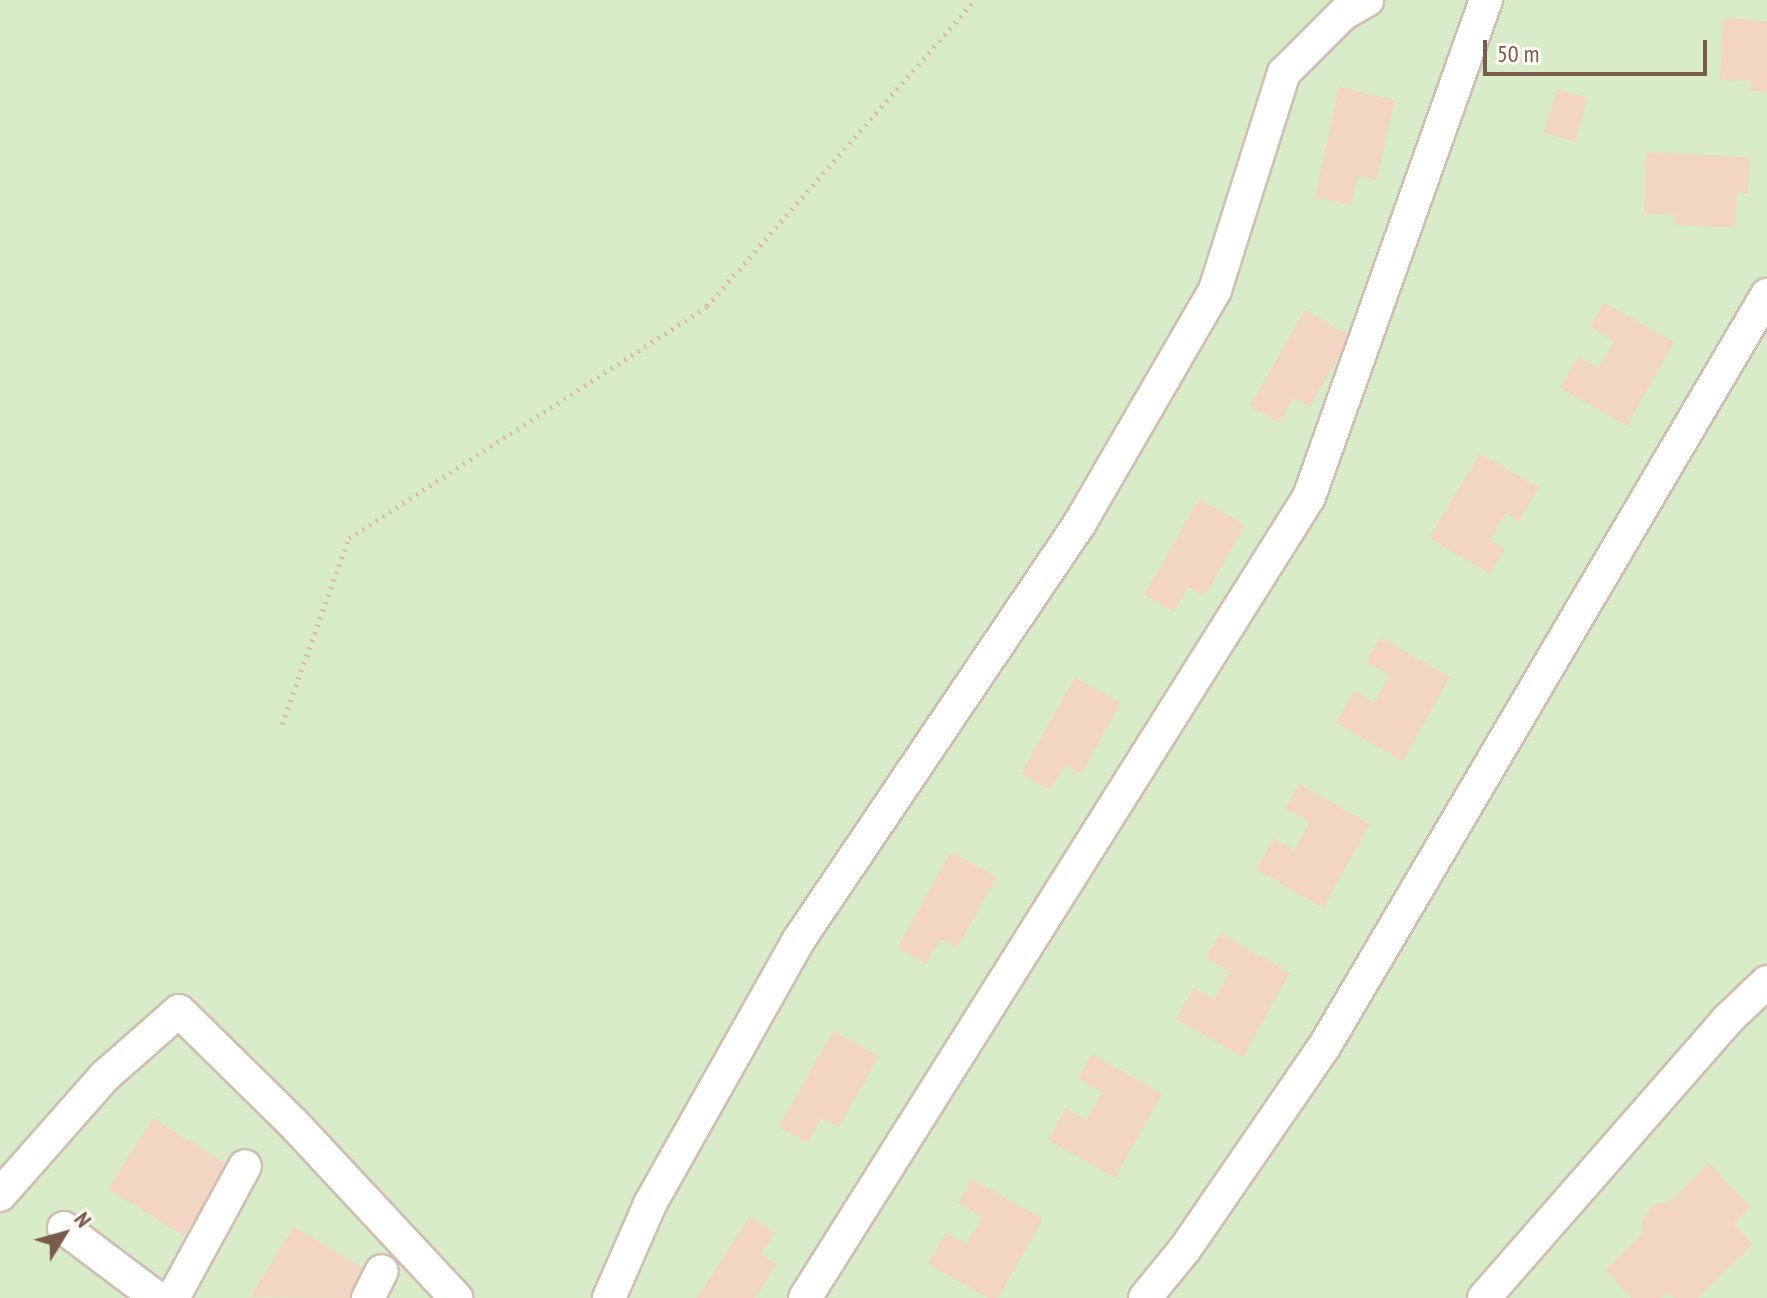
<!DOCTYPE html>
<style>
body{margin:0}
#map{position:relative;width:1767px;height:1298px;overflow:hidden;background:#fdf6ec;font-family:"PT Sans Narrow",sans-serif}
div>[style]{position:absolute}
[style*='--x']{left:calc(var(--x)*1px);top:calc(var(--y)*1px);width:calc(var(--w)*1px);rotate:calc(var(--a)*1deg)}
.green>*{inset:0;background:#d8ecc9}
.building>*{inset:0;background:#f3d5c3}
.path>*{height:5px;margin-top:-2.5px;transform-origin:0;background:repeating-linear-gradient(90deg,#d9b8a5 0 2px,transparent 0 8px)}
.roads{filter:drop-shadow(2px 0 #d1beb0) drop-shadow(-2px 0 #d1beb0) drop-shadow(0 2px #d1beb0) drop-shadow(0 -2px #d1beb0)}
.minor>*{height:32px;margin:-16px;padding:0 16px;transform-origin:16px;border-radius:16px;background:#fff}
span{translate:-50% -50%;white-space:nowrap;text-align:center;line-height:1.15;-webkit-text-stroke:6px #fffaf3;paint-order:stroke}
.north{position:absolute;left:24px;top:1194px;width:80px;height:80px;-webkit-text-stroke:6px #fffaf3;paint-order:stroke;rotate:53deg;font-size:22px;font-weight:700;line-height:32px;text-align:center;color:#7a5c4d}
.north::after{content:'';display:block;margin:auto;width:28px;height:36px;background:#7a5c4d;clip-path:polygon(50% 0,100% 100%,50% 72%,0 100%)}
.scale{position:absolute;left:1483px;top:40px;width:224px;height:36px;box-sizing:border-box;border:4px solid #7a5c4d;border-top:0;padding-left:10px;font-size:24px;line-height:28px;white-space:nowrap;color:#7a5c4d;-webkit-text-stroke:6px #fffaf3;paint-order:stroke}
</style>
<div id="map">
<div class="green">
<i style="clip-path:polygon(0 0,1767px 0,1767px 1298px,0 1298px)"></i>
</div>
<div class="building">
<i style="clip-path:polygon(1723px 18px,1767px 21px,1767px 92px,1750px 91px,1751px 81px,1720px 80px)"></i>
<i style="clip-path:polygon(1339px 87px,1395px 100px,1377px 180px,1358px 176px,1352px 205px,1315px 197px)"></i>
<i style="clip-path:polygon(1557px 89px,1588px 98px,1575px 142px,1544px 133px)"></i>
<i style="clip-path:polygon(1646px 152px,1750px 157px,1748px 194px,1737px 193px,1735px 228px,1674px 225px,1675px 215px,1644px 213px)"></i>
<i style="clip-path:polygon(1604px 303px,1674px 342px,1627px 426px,1560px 388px,1578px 357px,1599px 368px,1614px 341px,1590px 327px)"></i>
<i style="clip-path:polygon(1305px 310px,1350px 336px,1310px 407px,1294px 398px,1279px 423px,1250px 406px)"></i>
<i style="clip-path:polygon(1480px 453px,1539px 488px,1519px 521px,1506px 513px,1490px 540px,1505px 549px,1490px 574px,1429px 538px)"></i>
<i style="clip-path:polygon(1199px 499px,1245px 525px,1205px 596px,1188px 587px,1174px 612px,1144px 595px)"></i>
<i style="clip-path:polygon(1380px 637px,1450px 677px,1403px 761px,1336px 723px,1354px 691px,1374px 703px,1390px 675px,1366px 662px)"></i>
<i style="clip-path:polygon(1075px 677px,1121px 703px,1081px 774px,1065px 765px,1050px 790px,1021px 774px)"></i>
<i style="clip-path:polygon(1299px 784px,1370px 824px,1323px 908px,1256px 869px,1274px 838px,1294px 850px,1310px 822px,1285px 809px)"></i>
<i style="clip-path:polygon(951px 852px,997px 877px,957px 948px,941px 939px,926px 964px,897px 948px)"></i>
<i style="clip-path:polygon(1220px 933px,1290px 973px,1243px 1057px,1176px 1019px,1194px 988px,1214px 999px,1230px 972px,1206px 958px)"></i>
<i style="clip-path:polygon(833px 1031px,879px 1056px,839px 1127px,822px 1118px,808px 1143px,779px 1127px)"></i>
<i style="clip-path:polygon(1092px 1054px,1162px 1094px,1115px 1178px,1048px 1140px,1066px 1108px,1086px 1120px,1102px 1092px,1078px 1079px)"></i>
<i style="clip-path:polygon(153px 1118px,228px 1165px,184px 1236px,108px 1189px)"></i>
<i style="clip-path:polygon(1709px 1163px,1751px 1207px,1734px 1224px,1753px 1244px,1698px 1298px,1674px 1298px,1668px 1292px,1661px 1298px,1632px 1298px,1605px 1270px,1642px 1233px,1643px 1219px,1651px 1206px,1670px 1201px)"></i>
<i style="clip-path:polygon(972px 1179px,1043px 1219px,998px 1298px,988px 1298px,928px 1264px,946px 1233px,967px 1244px,982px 1217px,958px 1203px)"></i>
<i style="clip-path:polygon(750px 1216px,775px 1233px,761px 1254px,777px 1264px,755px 1298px,697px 1298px)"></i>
<i style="clip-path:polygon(294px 1226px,370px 1273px,355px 1298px,250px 1297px)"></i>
</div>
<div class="path">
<i style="--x:282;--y:724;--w:198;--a:-70.2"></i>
<i style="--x:349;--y:538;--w:427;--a:-32.9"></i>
<i style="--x:707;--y:306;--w:407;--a:-48.8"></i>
</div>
<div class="roads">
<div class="minor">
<i style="--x:0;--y:1195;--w:159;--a:-48.6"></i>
<i style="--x:105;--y:1076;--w:98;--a:-41.3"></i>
<i style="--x:179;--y:1011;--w:158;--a:44.5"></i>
<i style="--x:292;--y:1122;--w:241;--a:47"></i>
<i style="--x:64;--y:1228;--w:116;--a:37"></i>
<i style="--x:173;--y:1298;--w:150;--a:-61.4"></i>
<i style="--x:368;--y:1298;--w:30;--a:-63"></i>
<i style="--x:609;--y:1298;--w:103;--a:-66.4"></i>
<i style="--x:650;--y:1204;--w:302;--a:-60.6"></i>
<i style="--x:798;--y:941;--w:504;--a:-55.99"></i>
<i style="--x:1080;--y:523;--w:269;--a:-59.9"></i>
<i style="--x:1215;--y:290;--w:228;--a:-72.4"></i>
<i style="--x:1284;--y:73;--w:83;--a:-45"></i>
<i style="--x:1343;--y:14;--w:28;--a:-30"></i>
<i style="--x:805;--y:1298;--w:946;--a:-57.82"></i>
<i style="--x:1309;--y:497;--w:528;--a:-70.4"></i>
<i style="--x:1145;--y:1298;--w:63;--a:-50.8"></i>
<i style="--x:1185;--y:1249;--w:245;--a:-55.5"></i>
<i style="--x:1324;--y:1047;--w:873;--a:-59.5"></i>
<i style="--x:1484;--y:1298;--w:369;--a:-48.8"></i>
<i style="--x:1727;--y:1020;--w:55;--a:-43.5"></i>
</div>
</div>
<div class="north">N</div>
<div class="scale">50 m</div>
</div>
